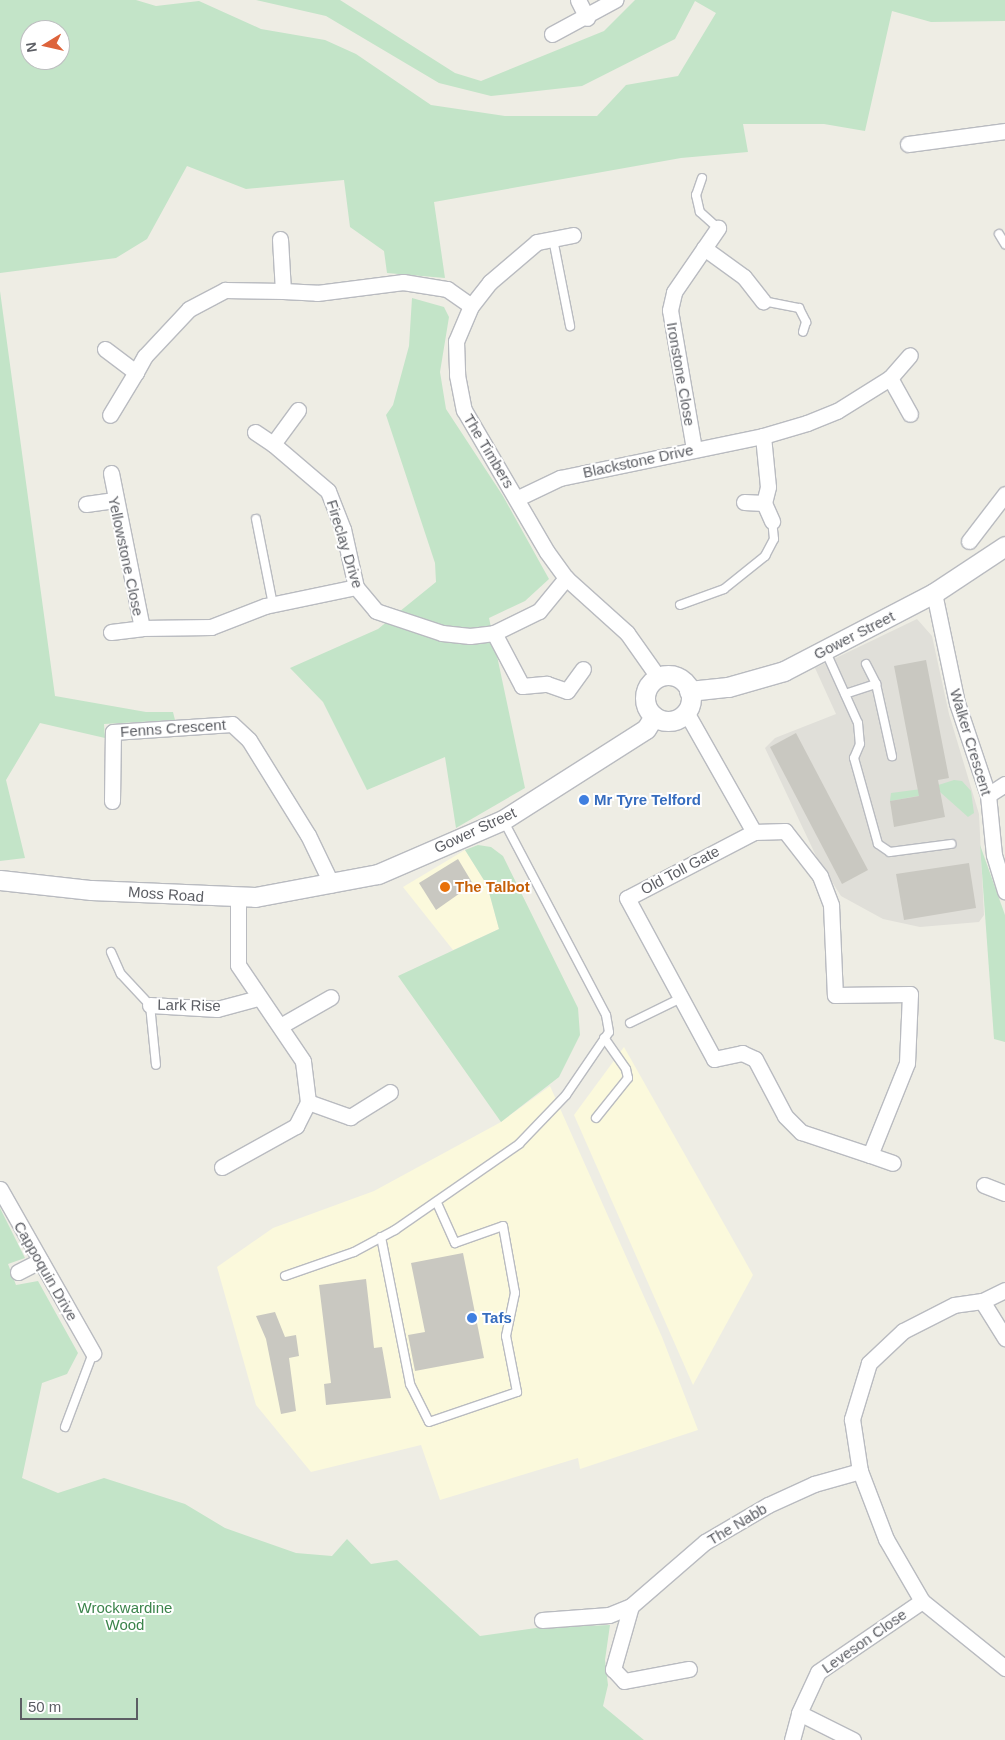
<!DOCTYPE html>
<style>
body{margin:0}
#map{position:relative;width:1005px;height:1740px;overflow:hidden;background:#eeede4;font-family:Arial,sans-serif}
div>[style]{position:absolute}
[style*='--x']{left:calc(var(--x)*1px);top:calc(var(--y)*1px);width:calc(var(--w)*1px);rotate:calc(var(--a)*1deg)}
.commercial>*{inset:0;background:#fbf9dc}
.industrial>*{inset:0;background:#e0dfd9}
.green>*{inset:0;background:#c3e4c8}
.building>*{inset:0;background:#c9c8c1}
.roads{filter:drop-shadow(1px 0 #b9bbc0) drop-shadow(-1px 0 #b9bbc0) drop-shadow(0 1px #b9bbc0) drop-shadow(0 -1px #b9bbc0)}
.service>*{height:8px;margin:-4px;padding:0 4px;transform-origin:4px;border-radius:4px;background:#fff}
.minor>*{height:15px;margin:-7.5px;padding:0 7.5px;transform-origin:7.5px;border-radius:7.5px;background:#fff}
.tertiary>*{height:19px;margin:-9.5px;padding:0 9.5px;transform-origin:9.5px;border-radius:9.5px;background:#fff}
.tertiary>.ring{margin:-9.5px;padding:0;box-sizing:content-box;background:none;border:19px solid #fff;border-radius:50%}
.dots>*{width:14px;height:14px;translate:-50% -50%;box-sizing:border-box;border:2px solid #fff;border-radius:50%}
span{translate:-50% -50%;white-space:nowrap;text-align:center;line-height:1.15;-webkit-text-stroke:4px #fff;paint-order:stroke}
.street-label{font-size:15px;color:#5c5e64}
.shop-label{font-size:15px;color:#366cbe;font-weight:700}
.left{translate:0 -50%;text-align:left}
.food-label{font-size:15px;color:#c56008;font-weight:700}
.park-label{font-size:15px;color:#3b844b}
.north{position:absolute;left:20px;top:20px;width:50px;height:50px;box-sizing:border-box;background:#fff;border:1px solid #bebfc1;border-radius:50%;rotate:261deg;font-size:14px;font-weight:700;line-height:20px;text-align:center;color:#5c5e64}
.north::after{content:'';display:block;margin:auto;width:18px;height:22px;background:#dd633b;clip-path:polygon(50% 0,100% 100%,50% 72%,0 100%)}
.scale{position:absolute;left:20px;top:1698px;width:118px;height:22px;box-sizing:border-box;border:2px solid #5c5e64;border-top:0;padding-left:6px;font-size:15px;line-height:18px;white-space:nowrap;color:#5c5e64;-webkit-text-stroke:4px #fff;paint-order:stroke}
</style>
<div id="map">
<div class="commercial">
<i style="clip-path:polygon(465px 850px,487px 885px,499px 929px,453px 950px,403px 887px)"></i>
<i style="clip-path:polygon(624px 1047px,753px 1275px,693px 1385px,574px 1115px)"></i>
<i style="clip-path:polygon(550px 1086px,662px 1337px,698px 1430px,580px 1469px,578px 1458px,440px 1500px,421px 1445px,311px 1472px,256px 1405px,217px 1267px,273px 1228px,374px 1191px,501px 1122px)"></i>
</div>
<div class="industrial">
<i style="clip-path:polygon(917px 619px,932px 636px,949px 714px,979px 814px,984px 915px,979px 922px,920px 927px,883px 919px,841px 896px,817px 858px,765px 748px,775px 738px,836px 714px,815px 668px)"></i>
</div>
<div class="green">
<i style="clip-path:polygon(evenodd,0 0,136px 0,156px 6px,199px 1px,261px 29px,325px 40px,356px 54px,431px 105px,505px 116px,597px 116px,626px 85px,678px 76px,716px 13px,695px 1px,675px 39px,582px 86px,491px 96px,439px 83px,326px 16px,256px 0,340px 0,455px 73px,481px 81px,604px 31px,635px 0,1005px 0,1005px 21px,931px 22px,892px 11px,865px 131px,824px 124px,743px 124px,748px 152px,681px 158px,434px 202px,445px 278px,387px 273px,384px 251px,350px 227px,344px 180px,246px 189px,187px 166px,147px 239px,116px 258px,0 273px,0 0,30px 30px,60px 30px,60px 60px,30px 60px,30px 30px)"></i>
<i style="clip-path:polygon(0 291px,55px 696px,146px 712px,173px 712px,175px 720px,104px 724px,105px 738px,40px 723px,6px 780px,25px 858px,0 861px)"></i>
<i style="clip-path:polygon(412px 298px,444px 307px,449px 317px,440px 372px,446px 409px,503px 496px,549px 579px,525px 601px,489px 618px,525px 788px,456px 828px,445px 757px,367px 790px,323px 702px,290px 668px,378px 629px,436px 582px,435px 563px,386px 415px,393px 405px,409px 346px)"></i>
<i style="clip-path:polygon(954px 780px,962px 781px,971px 791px,974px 813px,968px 817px,940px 792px,890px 801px,891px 793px,929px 788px)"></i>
<i style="clip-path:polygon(478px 845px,491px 847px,503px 856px,578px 1008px,580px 1035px,559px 1077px,501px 1122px,398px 976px,499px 929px,487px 885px,465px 850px)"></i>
<i style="clip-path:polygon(980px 845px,1005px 915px,1005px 1042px,994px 1039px)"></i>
<i style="clip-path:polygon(0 1208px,25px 1258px,8px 1264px,16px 1285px,38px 1281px,78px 1353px,67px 1374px,42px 1383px,22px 1478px,58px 1493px,104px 1478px,185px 1504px,225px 1528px,296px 1553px,332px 1556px,347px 1539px,371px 1564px,397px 1560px,480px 1636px,536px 1628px,610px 1625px,605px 1660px,608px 1685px,603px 1706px,644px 1740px,0 1740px)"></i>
</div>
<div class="building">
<i style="clip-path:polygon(926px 660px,949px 778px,938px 780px,945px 817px,894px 827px,890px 801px,919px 796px,894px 666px)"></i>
<i style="clip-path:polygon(796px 733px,868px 870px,842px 884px,770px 747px)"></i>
<i style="clip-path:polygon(458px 859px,473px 884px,436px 910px,419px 883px)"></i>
<i style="clip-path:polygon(969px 863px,976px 908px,904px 920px,896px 874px)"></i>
<i style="clip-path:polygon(463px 1253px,484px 1358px,415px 1371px,408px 1335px,425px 1332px,411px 1263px)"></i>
<i style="clip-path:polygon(366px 1279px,374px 1348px,382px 1347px,391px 1398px,326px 1405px,324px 1384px,331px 1383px,319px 1285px)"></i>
<i style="clip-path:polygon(275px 1312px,285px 1337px,296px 1335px,299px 1356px,289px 1358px,296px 1411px,281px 1414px,266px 1339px,256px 1316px)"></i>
</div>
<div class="roads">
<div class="service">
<i style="--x:702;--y:178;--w:18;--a:109"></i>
<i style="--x:696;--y:195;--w:17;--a:77"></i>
<i style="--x:700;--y:212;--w:24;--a:42"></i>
<i style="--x:999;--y:234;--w:12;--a:59"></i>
<i style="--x:553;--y:239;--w:89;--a:78.9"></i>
<i style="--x:763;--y:301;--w:37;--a:11"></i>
<i style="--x:799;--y:308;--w:16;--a:63"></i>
<i style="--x:806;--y:322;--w:10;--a:107"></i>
<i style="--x:256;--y:519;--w:88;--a:78.8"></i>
<i style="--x:680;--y:605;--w:47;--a:-20"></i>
<i style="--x:724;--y:589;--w:53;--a:-38.8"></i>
<i style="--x:765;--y:556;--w:19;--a:-62"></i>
<i style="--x:774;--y:539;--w:18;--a:-96"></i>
<i style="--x:825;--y:650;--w:80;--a:65.7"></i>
<i style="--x:858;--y:723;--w:21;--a:85"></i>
<i style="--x:860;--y:744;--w:15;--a:113"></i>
<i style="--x:854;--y:758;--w:89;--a:74.4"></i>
<i style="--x:878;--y:844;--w:14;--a:34"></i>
<i style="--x:890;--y:852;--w:62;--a:-7.5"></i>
<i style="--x:866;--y:664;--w:22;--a:63"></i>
<i style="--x:876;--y:684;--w:74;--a:77.5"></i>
<i style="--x:845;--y:694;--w:33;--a:-18"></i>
<i style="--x:111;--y:952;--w:24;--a:66"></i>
<i style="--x:121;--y:974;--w:42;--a:46.9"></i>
<i style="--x:150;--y:1005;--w:60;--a:84.3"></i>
<i style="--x:630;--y:1023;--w:55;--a:-26.1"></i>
<i style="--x:596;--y:1118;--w:51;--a:-51.3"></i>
<i style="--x:628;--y:1078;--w:9;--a:-103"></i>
<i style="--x:626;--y:1069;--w:38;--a:-125"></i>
<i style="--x:381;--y:1237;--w:150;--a:78.8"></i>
<i style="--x:410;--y:1384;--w:42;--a:63.4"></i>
<i style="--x:429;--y:1422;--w:93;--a:-18.8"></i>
<i style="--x:517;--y:1392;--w:57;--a:-101.1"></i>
<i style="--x:506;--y:1336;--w:44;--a:-78.2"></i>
<i style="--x:515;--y:1293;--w:68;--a:-100.2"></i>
<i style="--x:503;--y:1226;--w:51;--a:160.5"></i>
<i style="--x:455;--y:1243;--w:44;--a:-114.2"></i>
<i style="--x:285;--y:1276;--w:73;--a:-19.2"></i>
<i style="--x:354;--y:1252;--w:47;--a:-28.2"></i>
<i style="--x:395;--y:1230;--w:151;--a:-34.7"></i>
<i style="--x:519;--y:1144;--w:68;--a:-46.2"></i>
<i style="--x:566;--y:1095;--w:76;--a:-55.7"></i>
<i style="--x:609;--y:1032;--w:17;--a:-100"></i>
<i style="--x:606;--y:1015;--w:221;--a:-117.8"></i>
<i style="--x:65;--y:1427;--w:79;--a:-69.3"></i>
</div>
<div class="minor">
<i style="--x:578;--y:0;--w:20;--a:63"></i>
<i style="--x:552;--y:34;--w:72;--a:-28.4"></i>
<i style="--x:908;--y:144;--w:98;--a:-7.6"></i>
<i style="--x:573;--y:235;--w:37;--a:169"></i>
<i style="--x:537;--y:242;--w:62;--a:139.6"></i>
<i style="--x:490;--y:282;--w:31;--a:128"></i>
<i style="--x:471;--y:306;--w:38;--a:113"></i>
<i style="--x:456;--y:341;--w:34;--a:88"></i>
<i style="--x:457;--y:375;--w:36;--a:79"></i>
<i style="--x:464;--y:410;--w:164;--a:59.7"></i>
<i style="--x:547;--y:552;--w:32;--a:54"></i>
<i style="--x:566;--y:578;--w:82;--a:42"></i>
<i style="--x:627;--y:633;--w:54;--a:54.8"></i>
<i style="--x:704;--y:248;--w:49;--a:35.9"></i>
<i style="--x:744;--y:277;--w:31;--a:52"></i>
<i style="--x:283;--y:291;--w:34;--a:3"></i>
<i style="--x:317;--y:293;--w:87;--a:-7.3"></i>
<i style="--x:403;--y:282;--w:45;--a:9"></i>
<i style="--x:447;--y:289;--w:29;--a:35"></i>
<i style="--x:105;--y:349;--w:39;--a:37"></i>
<i style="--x:136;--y:372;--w:50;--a:121.2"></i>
<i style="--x:136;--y:372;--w:18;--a:-61"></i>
<i style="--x:145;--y:356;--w:64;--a:-46.9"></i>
<i style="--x:189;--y:309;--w:41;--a:-27.8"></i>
<i style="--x:225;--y:290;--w:58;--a:1"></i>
<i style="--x:283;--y:291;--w:52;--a:-93.3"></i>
<i style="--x:890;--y:378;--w:41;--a:60.9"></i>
<i style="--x:298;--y:410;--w:42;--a:126.3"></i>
<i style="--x:273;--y:444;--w:72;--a:40.5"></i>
<i style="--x:328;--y:491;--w:41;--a:68.5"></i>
<i style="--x:343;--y:529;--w:59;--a:77.4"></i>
<i style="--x:356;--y:587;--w:31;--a:50"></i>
<i style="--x:376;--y:611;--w:70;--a:18.4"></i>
<i style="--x:442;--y:633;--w:28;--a:6"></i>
<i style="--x:470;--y:636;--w:24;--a:-7"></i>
<i style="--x:494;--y:633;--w:50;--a:-26.1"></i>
<i style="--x:539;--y:611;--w:43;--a:-50.7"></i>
<i style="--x:255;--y:432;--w:22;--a:34"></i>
<i style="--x:763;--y:436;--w:51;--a:84.4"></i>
<i style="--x:768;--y:487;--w:16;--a:104"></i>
<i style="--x:764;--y:503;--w:20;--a:66"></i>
<i style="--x:694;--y:449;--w:141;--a:-99.8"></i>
<i style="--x:670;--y:310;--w:18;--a:-77"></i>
<i style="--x:674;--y:292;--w:78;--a:-55.5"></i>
<i style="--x:111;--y:473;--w:158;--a:78.7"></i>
<i style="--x:142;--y:628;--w:69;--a:-0.8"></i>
<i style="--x:211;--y:627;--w:58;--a:-21.3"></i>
<i style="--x:265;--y:606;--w:93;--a:-11.8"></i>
<i style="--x:518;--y:498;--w:47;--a:-25.5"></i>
<i style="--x:560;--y:478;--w:207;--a:-11.7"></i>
<i style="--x:763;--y:436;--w:46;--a:-16.5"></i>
<i style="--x:807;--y:423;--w:32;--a:-22"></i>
<i style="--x:837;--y:411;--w:62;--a:-31.9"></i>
<i style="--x:890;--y:378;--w:30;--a:-49"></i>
<i style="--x:744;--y:502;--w:20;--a:3"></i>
<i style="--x:86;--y:504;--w:27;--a:-8"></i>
<i style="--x:969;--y:541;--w:59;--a:-52.5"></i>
<i style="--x:934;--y:593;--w:112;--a:78.2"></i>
<i style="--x:957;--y:703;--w:97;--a:71.4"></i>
<i style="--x:988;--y:795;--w:60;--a:84.3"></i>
<i style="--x:994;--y:855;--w:38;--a:73"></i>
<i style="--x:111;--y:632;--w:31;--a:-7"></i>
<i style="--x:494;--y:633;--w:60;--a:62.2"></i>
<i style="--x:522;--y:686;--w:25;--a:-5"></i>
<i style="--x:547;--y:684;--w:21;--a:19"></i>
<i style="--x:567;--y:691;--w:27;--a:-54"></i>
<i style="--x:686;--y:712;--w:138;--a:60.5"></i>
<i style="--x:754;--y:832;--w:31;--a:-2"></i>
<i style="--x:785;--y:831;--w:57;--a:52.1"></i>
<i style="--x:820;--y:876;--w:31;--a:69"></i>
<i style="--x:831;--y:905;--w:90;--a:87.5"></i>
<i style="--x:835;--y:995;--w:75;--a:-0.8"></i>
<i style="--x:910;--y:994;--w:69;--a:92.5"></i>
<i style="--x:907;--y:1063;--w:99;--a:111.9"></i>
<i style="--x:870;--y:1155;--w:24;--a:19"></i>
<i style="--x:988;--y:795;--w:20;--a:-33"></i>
<i style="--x:112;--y:801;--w:69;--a:-89.2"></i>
<i style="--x:113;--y:732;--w:119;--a:-3.8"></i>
<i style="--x:232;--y:724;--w:23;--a:43"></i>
<i style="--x:249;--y:740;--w:112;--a:58.2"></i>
<i style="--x:308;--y:835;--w:55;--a:64.4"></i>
<i style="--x:754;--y:832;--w:143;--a:152.5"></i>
<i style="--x:627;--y:898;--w:183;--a:61.6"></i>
<i style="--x:714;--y:1059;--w:29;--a:-12"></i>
<i style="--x:742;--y:1053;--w:14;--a:25"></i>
<i style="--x:755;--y:1059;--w:64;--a:62.2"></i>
<i style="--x:785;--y:1116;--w:23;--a:45"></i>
<i style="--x:801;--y:1132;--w:73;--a:18.4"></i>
<i style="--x:150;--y:1005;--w:67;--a:3.4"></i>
<i style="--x:217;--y:1009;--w:42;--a:-15"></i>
<i style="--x:282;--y:1025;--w:56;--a:-29.7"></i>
<i style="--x:308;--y:1102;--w:45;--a:19.7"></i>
<i style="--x:350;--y:1117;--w:47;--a:-32"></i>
<i style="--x:222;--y:1167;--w:85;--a:-29"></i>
<i style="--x:296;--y:1126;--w:27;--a:-63"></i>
<i style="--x:308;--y:1102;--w:41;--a:-97"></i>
<i style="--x:303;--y:1061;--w:116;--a:-124.1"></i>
<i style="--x:238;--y:965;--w:68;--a:-90"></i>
<i style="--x:984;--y:1185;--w:22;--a:21"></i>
<i style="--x:0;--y:1189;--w:189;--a:60.4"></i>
<i style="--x:18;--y:1272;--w:25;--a:-27"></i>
<i style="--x:1005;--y:1290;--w:25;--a:154"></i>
<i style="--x:982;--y:1301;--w:28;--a:172"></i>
<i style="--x:954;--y:1305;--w:57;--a:153"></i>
<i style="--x:903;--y:1331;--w:47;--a:136.7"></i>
<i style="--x:869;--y:1363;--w:59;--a:106.9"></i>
<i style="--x:852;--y:1419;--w:53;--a:81.3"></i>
<i style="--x:860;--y:1471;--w:73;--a:69.1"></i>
<i style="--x:886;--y:1539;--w:72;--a:59.9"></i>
<i style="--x:922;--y:1601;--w:107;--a:38.9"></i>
<i style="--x:982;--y:1301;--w:44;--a:58.1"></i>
<i style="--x:631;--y:1606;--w:66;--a:105.9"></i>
<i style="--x:613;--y:1669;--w:16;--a:47"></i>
<i style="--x:624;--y:1681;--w:66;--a:-10.5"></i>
<i style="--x:542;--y:1620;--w:67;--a:-4.3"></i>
<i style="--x:609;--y:1615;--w:24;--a:-22"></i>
<i style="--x:631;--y:1606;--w:98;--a:-40.9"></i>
<i style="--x:705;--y:1542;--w:73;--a:-30.4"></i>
<i style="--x:768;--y:1505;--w:51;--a:-24.5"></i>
<i style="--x:814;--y:1484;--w:48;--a:-15.8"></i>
<i style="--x:792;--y:1740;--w:28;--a:-75"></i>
<i style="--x:853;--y:1740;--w:60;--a:-153.4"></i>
<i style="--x:799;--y:1713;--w:45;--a:-65.1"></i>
<i style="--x:818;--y:1672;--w:126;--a:-34.3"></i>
</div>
<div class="tertiary">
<i class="ring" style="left:645px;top:675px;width:27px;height:27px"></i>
<i style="--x:689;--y:691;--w:39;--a:-6"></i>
<i style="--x:728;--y:687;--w:58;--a:-15.9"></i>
<i style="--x:784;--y:671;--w:169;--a:-27.5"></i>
<i style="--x:934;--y:593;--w:85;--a:-33.5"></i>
<i style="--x:0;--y:880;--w:92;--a:6.3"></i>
<i style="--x:91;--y:890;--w:164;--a:2.4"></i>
<i style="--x:255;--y:897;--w:125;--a:-10.6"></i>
<i style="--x:378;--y:874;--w:136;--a:-23.4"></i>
<i style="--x:503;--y:820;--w:169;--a:-32.5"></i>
<i style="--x:646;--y:729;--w:15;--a:-58"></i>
</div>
</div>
<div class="dots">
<i style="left:584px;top:800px;background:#3f7fe0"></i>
<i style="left:445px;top:887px;background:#e8710a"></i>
<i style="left:472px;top:1318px;background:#3f7fe0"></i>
</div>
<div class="street-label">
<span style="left:681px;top:374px;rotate:80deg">Ironstone Close</span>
<span style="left:489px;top:451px;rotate:59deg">The Timbers</span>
<span style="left:638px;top:461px;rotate:-12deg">Blackstone Drive</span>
<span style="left:345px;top:544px;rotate:73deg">Fireclay Drive</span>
<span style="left:126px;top:556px;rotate:78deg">Yellowstone Close</span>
<span style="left:854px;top:635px;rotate:-27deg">Gower Street</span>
<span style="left:173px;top:728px;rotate:-4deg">Fenns Crescent</span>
<span style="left:971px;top:742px;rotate:73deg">Walker Crescent</span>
<span style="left:475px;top:830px;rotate:-25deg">Gower Street</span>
<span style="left:680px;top:870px;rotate:-28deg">Old Toll Gate</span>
<span style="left:166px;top:894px;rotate:4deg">Moss Road</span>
<span style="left:189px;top:1005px;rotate:1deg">Lark Rise</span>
<span style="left:46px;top:1271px;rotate:60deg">Cappoquin Drive</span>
<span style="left:737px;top:1524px;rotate:-31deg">The Nabb</span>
<span style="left:864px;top:1641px;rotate:-35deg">Leveson Close</span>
</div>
<div class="shop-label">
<span class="left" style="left:594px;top:800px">Mr Tyre Telford</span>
<span class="left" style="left:482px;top:1318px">Tafs</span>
</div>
<div class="food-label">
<span class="left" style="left:455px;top:887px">The Talbot</span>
</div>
<div class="park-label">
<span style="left:125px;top:1616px">Wrockwardine<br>Wood</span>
</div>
<div class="north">N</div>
<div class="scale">50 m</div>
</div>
